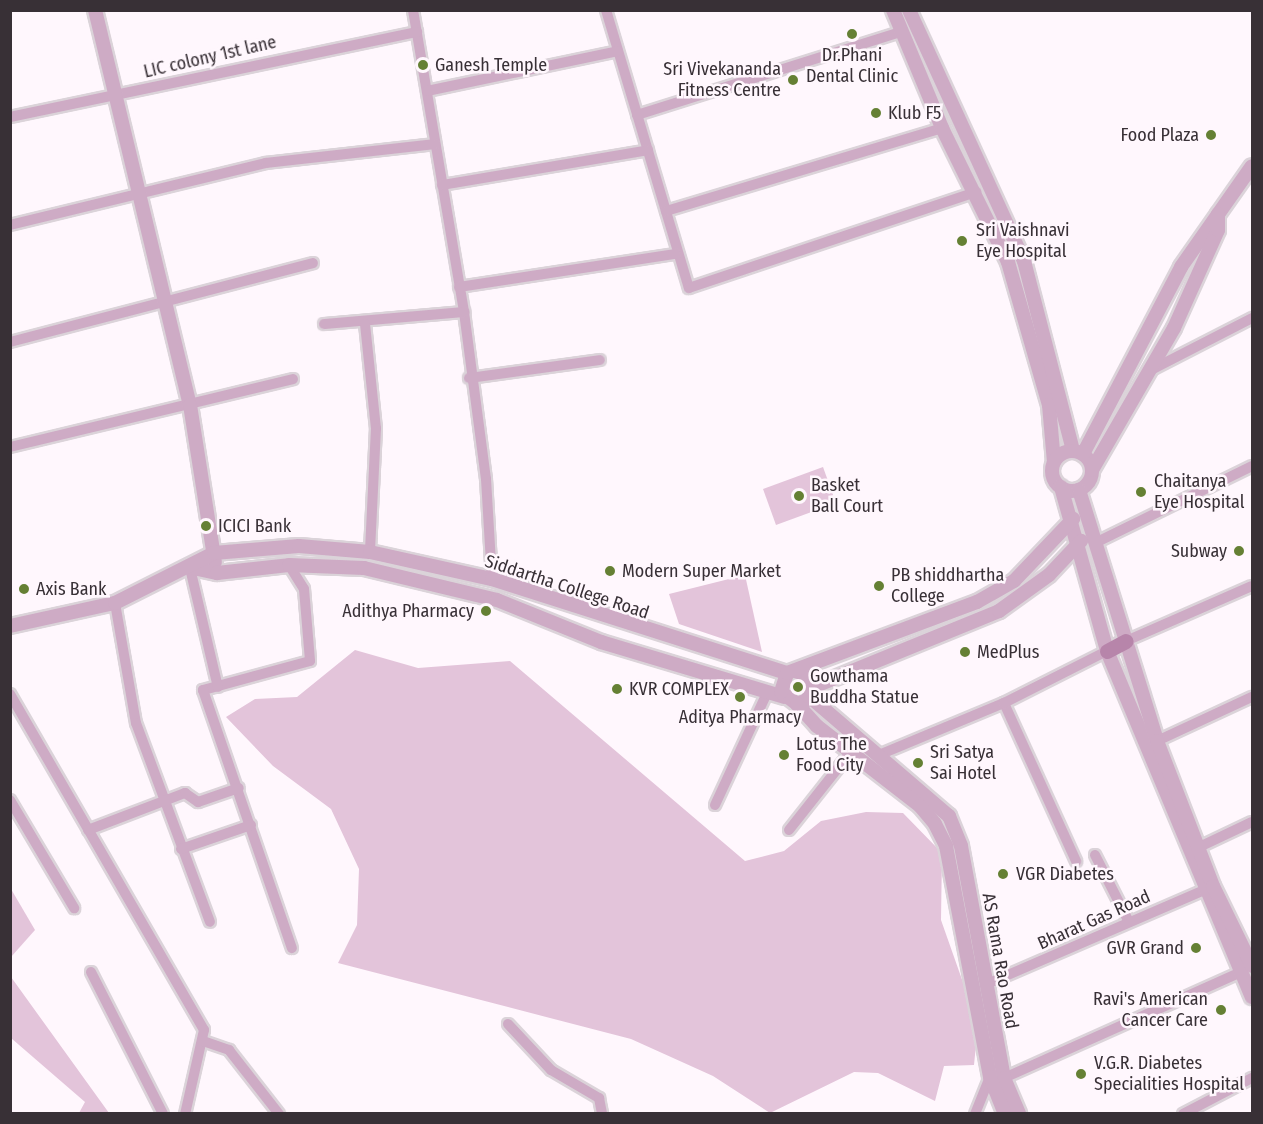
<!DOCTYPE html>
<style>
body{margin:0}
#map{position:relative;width:1263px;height:1124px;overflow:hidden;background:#fff7fd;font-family:"Fira Sans Condensed",sans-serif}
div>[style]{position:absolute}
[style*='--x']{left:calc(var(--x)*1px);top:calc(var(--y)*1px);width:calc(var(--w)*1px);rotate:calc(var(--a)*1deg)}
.green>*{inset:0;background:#e3c4da}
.roads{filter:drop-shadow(2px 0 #dbd3d9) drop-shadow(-2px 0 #dbd3d9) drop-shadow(0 2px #dbd3d9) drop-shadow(0 -2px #dbd3d9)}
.minor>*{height:10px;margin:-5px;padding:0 5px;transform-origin:5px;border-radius:5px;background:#ceabc5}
.tertiary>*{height:14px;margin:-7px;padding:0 7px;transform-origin:7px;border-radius:7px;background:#ceabc5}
.tertiary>.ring{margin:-7px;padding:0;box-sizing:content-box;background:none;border:14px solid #ceabc5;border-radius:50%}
.secondary>*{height:15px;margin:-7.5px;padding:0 7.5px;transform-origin:7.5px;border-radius:7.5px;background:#b785aa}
.dots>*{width:16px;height:16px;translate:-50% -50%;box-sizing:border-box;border:3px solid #fff7fd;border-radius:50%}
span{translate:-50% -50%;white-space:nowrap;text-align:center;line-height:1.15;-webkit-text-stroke:5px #fff7fd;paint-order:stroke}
.poi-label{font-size:18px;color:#383036}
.left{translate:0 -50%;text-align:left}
.right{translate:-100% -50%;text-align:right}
.street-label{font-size:18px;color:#383036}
.frame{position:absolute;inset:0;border:12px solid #383036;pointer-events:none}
</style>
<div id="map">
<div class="green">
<i style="clip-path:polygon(823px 467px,836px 503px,776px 525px,763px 489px)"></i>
<i style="clip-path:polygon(745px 575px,762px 652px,679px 624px,669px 594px)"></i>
<i style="clip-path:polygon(355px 650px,418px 668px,510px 661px,745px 861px,784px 851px,821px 821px,866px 812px,903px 813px,942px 853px,941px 920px,978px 1025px,974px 1065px,944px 1066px,935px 1101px,878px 1073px,854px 1072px,770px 1113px,713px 1076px,631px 1039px,338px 963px,357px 925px,359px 869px,331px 809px,273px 766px,226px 717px,255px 699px,297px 697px)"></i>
<i style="clip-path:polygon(11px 889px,35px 930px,11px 957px,10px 957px)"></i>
<i style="clip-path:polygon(11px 977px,109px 1113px,79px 1113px,85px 1102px,11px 1038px)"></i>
</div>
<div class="roads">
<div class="minor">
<i style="--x:413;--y:10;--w:306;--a:80.4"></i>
<i style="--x:464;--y:312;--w:168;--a:82.5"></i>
<i style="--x:486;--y:479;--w:100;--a:86.6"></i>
<i style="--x:606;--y:10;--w:290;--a:73.4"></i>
<i style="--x:689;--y:288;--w:303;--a:-18.5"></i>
<i style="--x:427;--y:91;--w:195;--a:-11.8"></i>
<i style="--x:637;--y:115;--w:277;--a:-17.5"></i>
<i style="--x:10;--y:117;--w:416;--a:-11.8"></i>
<i style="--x:442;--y:185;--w:209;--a:-9.6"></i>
<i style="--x:666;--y:211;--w:288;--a:-16.7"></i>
<i style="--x:10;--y:225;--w:263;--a:-13.6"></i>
<i style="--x:266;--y:163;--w:170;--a:-6.4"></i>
<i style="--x:459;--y:287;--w:219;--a:-8.7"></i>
<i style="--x:324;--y:324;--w:141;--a:-4.9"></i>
<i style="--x:365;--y:324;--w:105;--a:84"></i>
<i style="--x:376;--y:428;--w:124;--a:92.8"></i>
<i style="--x:10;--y:342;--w:313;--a:-14.6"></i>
<i style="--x:1151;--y:370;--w:114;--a:-27.2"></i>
<i style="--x:469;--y:378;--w:132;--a:-7.8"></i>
<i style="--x:10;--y:447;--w:291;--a:-13.5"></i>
<i style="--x:1095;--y:543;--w:175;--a:-26.1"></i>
<i style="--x:289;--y:565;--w:28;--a:58"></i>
<i style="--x:304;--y:589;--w:72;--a:85.2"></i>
<i style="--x:310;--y:661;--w:111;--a:164.8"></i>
<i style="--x:203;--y:690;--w:273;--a:71"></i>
<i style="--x:190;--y:568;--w:122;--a:76.8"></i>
<i style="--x:115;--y:603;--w:122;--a:80.1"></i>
<i style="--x:136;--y:723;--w:212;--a:69.6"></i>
<i style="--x:1126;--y:641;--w:137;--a:-23.6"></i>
<i style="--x:10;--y:694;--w:388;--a:60"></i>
<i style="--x:204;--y:1030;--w:86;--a:102.7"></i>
<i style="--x:1004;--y:703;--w:174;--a:65.5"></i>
<i style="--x:1157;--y:741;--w:105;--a:-24.9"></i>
<i style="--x:879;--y:755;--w:135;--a:-22.6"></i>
<i style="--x:1004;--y:703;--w:115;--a:-26.8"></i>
<i style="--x:10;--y:800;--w:126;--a:59.3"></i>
<i style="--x:715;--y:805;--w:123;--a:-65.1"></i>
<i style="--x:88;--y:830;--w:104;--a:-20.9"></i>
<i style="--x:185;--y:793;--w:16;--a:35"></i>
<i style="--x:198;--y:802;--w:43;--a:-18.9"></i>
<i style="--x:789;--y:830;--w:98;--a:-51.6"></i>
<i style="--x:181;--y:849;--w:74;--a:-18.9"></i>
<i style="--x:1193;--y:850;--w:65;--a:-25.4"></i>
<i style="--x:1095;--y:855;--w:75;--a:63.1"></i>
<i style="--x:91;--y:972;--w:159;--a:63.1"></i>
<i style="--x:987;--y:984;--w:246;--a:-23.4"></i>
<i style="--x:508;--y:1024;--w:63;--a:46.9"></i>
<i style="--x:551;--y:1070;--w:56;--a:30.3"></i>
<i style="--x:599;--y:1098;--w:16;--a:79"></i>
<i style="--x:203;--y:1041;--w:28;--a:19"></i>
<i style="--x:229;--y:1050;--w:81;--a:52"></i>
<i style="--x:1004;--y:1078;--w:260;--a:-24.1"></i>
<i style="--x:975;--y:1114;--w:40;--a:-68"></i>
<i style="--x:1183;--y:1114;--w:78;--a:-27.6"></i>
</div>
<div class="tertiary">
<i style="--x:95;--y:10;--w:406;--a:76.5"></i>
<i style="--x:190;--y:405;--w:159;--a:81"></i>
<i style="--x:893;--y:10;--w:128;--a:67.4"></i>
<i style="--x:942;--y:128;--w:149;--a:63.8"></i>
<i style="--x:1008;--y:262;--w:149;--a:74"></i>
<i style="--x:1049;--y:405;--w:57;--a:85"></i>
<i style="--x:909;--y:10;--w:276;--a:65.4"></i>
<i style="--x:1024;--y:261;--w:196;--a:75.5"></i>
<i class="ring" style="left:1052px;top:451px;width:26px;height:26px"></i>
<i style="--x:1083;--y:454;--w:211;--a:-62.3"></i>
<i style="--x:1181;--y:267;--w:123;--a:-54.9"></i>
<i style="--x:1092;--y:470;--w:164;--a:-60"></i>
<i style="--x:1174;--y:328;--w:107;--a:-65.8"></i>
<i style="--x:1218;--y:230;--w:16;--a:-90"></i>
<i style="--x:1061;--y:487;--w:170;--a:74.3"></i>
<i style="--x:1107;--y:651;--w:375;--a:67.3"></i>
<i style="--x:1079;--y:490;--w:263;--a:72.7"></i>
<i style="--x:1157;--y:741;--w:155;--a:68.9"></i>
<i style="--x:1213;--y:886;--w:89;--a:64"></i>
<i style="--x:193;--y:568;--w:25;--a:12"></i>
<i style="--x:217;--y:573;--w:72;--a:-6.3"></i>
<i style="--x:289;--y:565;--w:75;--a:2.3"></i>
<i style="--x:364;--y:568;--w:137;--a:13.5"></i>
<i style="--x:497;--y:600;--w:112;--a:22"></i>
<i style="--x:601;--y:642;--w:191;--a:16.7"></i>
<i style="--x:10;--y:626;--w:107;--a:-12.4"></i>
<i style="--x:115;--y:603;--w:111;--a:-26.8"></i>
<i style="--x:214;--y:553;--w:85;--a:-4.7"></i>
<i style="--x:299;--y:546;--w:71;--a:4.8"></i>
<i style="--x:370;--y:552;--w:125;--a:12.5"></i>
<i style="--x:492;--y:579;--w:310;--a:17.7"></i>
<i style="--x:795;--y:671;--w:14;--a:17"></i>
<i style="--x:808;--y:675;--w:13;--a:67"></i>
<i style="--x:813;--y:687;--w:14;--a:115"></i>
<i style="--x:807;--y:700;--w:11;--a:158"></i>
<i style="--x:797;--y:704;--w:20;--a:-143"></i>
<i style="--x:781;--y:692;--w:20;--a:-72"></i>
<i style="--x:787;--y:673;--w:203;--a:-20.5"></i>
<i style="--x:977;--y:602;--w:43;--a:-29.6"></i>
<i style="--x:1014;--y:581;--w:86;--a:-46.4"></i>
<i style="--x:813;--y:687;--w:201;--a:-22.2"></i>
<i style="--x:999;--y:611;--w:62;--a:-35.8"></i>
<i style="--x:1049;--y:575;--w:47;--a:-46.7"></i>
<i style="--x:810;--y:697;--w:183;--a:40.6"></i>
<i style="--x:949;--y:816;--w:32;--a:68"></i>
<i style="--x:961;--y:846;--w:236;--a:79.5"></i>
<i style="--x:1004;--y:1078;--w:39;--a:67"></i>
<i style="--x:797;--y:704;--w:30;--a:48"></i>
<i style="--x:817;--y:726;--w:130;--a:37.8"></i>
<i style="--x:920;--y:806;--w:23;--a:50"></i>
<i style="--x:935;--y:824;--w:25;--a:63"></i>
<i style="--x:946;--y:846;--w:235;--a:79.2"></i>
<i style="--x:990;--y:1077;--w:40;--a:68"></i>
</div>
<div class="secondary">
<i style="--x:1107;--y:651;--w:21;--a:-28"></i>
</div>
</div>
<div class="dots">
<i style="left:852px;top:34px;background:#658034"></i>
<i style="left:423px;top:65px;background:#658034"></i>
<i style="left:793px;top:80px;background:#658034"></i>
<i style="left:876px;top:113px;background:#658034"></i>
<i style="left:1211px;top:135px;background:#658034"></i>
<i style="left:962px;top:241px;background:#658034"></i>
<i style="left:1141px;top:492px;background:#658034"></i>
<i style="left:799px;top:496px;background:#658034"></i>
<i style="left:206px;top:526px;background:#658034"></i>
<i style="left:1239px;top:551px;background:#658034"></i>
<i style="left:610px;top:571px;background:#658034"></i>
<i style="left:879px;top:586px;background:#658034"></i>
<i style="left:24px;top:589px;background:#658034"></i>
<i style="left:486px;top:611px;background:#658034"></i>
<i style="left:965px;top:652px;background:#658034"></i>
<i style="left:798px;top:687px;background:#658034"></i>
<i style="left:617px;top:689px;background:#658034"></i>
<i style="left:740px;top:697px;background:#658034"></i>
<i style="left:784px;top:755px;background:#658034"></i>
<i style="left:918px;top:763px;background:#658034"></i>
<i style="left:1003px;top:874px;background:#658034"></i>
<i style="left:1196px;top:948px;background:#658034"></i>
<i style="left:1221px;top:1010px;background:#658034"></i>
<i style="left:1081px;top:1074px;background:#658034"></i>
</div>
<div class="poi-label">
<span style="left:852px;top:66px">Dr.Phani<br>Dental Clinic</span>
<span class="left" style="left:435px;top:65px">Ganesh Temple</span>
<span class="right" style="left:781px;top:80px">Sri Vivekananda<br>Fitness Centre</span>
<span class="left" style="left:888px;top:113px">Klub F5</span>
<span class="right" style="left:1199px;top:135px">Food Plaza</span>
<span class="left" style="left:976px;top:241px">Sri Vaishnavi<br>Eye Hospital</span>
<span class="left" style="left:1154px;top:492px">Chaitanya<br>Eye Hospital</span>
<span class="left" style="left:811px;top:496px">Basket<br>Ball Court</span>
<span class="left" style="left:218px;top:526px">ICICI Bank</span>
<span class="right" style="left:1227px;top:551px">Subway</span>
<span class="left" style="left:622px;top:571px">Modern Super Market</span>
<span class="left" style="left:891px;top:586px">PB shiddhartha<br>College</span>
<span class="left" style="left:36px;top:589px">Axis Bank</span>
<span class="right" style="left:474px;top:611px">Adithya Pharmacy</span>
<span class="left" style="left:977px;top:652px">MedPlus</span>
<span class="left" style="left:810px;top:687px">Gowthama<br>Buddha Statue</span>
<span class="left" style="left:629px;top:689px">KVR COMPLEX</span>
<span style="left:740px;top:717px">Aditya Pharmacy</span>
<span class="left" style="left:796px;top:755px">Lotus The<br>Food City</span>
<span class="left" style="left:930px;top:763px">Sri Satya<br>Sai Hotel</span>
<span class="left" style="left:1016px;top:874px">VGR Diabetes</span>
<span class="right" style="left:1184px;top:948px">GVR Grand</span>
<span class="right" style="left:1208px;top:1010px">Ravi's American<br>Cancer Care</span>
<span class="left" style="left:1094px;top:1074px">V.G.R. Diabetes<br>Specialities Hospital</span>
</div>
<div class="street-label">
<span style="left:210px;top:57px;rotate:-13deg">LIC colony 1st lane</span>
<span style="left:567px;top:587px;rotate:18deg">Siddartha College Road</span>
<span style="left:1094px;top:920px;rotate:-24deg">Bharat Gas Road</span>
<span style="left:1000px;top:961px;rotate:80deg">AS Rama Rao Road</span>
</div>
<div class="frame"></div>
</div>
